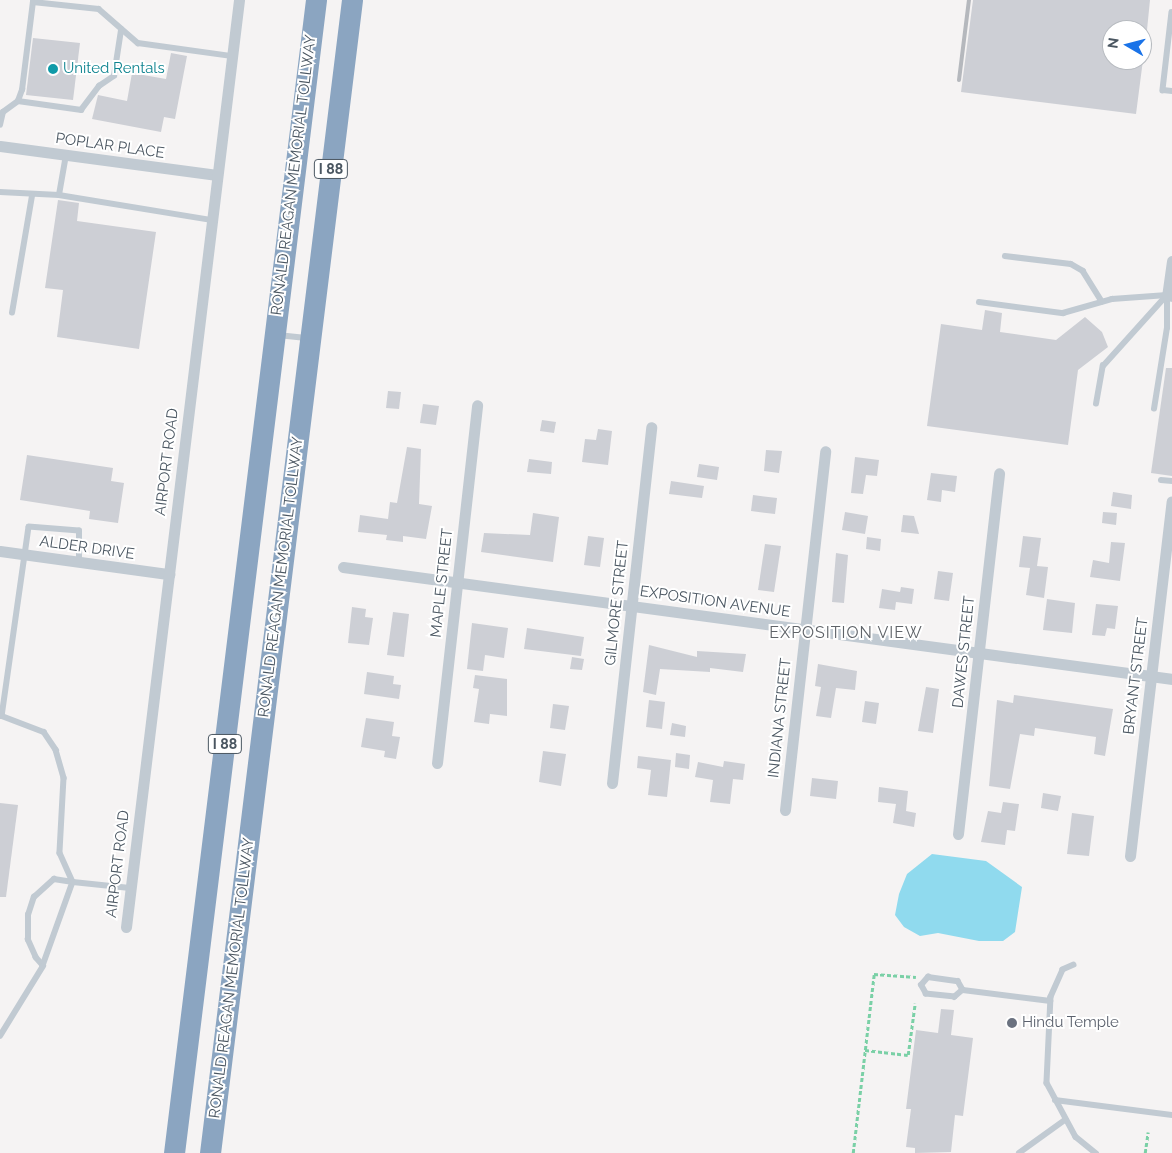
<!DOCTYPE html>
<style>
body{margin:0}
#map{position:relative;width:1172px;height:1153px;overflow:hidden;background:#f5f3f3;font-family:Raleway,sans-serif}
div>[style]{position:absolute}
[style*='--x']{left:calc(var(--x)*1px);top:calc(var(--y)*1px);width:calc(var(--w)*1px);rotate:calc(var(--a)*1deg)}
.water>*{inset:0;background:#90daee}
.building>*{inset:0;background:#cdcfd5}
.path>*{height:2.5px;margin-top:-1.25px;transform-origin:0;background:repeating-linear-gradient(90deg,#7ad0a6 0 4px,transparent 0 6.5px)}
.lane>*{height:5.5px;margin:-2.75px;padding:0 2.75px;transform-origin:2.75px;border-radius:2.75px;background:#c1cad2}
.street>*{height:11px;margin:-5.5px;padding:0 5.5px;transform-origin:5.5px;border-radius:5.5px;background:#c1cad2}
.highway>*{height:21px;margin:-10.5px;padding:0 10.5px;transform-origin:10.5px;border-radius:10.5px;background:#8ba5c1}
.rail>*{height:4px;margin:-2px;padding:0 2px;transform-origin:2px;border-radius:2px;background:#b5b8bd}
.dots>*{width:14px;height:14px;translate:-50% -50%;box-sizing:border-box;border:2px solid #fff;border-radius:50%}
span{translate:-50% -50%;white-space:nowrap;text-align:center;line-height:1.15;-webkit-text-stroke:4px #fff;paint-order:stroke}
.shield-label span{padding:1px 4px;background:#fff;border:1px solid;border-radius:4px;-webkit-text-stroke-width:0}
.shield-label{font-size:14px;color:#4a5661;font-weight:700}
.culture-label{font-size:15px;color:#0d838f}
.left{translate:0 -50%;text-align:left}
.street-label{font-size:15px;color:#4a5661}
.worship-label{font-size:15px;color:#5b616d}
.neighbourhood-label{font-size:16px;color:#5f6368;letter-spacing:1px}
.north{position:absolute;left:1102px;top:20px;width:50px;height:50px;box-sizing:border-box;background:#fff;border:1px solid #b7bbc0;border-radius:50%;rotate:278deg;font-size:14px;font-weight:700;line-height:20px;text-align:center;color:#4a5661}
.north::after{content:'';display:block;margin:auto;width:18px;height:22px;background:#1a73e8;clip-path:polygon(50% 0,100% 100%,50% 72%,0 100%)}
</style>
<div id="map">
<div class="water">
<i style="clip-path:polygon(932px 854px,986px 861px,1022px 887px,1015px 932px,1003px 941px,979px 941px,938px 933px,920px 936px,904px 927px,895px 915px,899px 894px,907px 874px)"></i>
</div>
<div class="building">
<i style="clip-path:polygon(973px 0,1150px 0,1147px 30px,1112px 30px,1112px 60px,1143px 60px,1136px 114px,961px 92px)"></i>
<i style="clip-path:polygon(33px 38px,80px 43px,73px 100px,26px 95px)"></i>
<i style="clip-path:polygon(171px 53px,187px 56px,175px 119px,164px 117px,161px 132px,92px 119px,98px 95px,127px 101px,132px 73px,166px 79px)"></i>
<i style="clip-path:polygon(58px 200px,79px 203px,77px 221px,156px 232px,139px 349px,57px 337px,63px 290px,45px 288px)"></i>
<i style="clip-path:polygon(985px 310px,1002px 313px,1000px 332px,1056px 340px,1085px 317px,1102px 332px,1108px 347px,1078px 370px,1068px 445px,927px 426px,941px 324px,982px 330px)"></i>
<i style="clip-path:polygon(1166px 368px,1172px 368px,1172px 476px,1151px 473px)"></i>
<i style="clip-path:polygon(388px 391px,401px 392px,399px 409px,386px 408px)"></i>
<i style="clip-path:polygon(423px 404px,439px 406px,436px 425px,420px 423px)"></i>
<i style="clip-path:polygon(542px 420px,556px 422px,554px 433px,540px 431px)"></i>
<i style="clip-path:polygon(598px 429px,612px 431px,608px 465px,582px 462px,585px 439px,596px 440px)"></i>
<i style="clip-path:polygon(407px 447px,421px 449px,419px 504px,432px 506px,426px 539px,403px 536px,403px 542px,386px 540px,387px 535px,358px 532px,360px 515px,388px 519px,390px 502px,397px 503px)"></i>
<i style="clip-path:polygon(766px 450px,782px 451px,779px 473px,764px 471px)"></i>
<i style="clip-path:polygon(27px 455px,113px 468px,111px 481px,124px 483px,118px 523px,89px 519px,90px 511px,20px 500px)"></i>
<i style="clip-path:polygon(855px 457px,879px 460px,877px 476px,866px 475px,863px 494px,851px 493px)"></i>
<i style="clip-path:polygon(529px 459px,552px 462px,551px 474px,527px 472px)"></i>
<i style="clip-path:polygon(699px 464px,719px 467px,717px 480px,697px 477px)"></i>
<i style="clip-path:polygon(931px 473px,957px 476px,955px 492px,942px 490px,941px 502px,927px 500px)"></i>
<i style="clip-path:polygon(671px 481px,704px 486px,702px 498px,669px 494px)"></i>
<i style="clip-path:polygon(1113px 492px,1132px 495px,1131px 509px,1111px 506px)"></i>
<i style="clip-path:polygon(753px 495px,777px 498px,775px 514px,751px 511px)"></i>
<i style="clip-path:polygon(845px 512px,868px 516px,865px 534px,842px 530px)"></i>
<i style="clip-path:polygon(1103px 512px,1117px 513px,1116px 525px,1102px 523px)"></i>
<i style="clip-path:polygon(533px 513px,559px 517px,553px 562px,481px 552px,484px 533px,530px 535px)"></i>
<i style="clip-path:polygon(903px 515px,914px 516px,919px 534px,901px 532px)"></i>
<i style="clip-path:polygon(588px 536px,604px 538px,600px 567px,584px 565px)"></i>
<i style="clip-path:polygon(1023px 536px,1041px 538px,1037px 566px,1048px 567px,1044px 598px,1026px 595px,1030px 568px,1019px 567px)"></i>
<i style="clip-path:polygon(867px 537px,881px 539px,880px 551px,866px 549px)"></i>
<i style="clip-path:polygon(1111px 542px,1125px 543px,1120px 581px,1090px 577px,1093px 560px,1109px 563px)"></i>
<i style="clip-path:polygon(765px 544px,781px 546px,774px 592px,758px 590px)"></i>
<i style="clip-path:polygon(836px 553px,848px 555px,844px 603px,832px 602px)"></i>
<i style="clip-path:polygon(938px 571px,953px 573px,949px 601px,934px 599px)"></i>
<i style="clip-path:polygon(901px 587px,914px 589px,912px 604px,896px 602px,895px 610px,879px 608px,882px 589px,900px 592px)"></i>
<i style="clip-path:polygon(1047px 599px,1075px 603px,1072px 633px,1043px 630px)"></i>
<i style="clip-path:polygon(1096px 604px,1118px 606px,1115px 629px,1107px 628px,1105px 636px,1092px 635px)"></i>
<i style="clip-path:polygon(352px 607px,366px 609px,365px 617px,373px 618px,369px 645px,348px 643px)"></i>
<i style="clip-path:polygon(393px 612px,409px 614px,404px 657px,387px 655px)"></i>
<i style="clip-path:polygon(472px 623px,508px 628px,504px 658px,485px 655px,483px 671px,467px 669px)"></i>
<i style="clip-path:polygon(527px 628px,584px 637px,581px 656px,524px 649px)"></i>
<i style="clip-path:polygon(649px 645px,697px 657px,697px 651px,746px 654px,743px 672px,710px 668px,710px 672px,660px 669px,656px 695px,643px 692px)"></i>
<i style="clip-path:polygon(572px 657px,584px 659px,582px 670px,570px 669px)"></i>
<i style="clip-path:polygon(818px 664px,857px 671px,855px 690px,836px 688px,831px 718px,816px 716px,821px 687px,815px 686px)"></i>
<i style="clip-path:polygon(367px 672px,394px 676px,393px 684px,401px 685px,399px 699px,364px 694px)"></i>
<i style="clip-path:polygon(475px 675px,507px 679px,507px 716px,490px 714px,489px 724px,474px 722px,479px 689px,473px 688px)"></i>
<i style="clip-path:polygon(926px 687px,939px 689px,933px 733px,918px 731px)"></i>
<i style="clip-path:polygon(1014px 695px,1113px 709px,1105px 756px,1094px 754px,1096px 737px,1035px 728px,1034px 736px,1020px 734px,1010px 789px,989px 786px,997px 700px,1013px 703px)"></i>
<i style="clip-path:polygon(649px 700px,665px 702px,662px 729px,646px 727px)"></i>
<i style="clip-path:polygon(865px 701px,879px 703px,876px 724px,862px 722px)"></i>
<i style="clip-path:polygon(553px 704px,569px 706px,565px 730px,550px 728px)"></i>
<i style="clip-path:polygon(366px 718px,394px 722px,392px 736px,400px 737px,396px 759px,384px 757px,385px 751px,361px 747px)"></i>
<i style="clip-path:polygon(672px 723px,686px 726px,685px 737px,670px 735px)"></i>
<i style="clip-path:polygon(543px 751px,566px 754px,561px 786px,539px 782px)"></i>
<i style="clip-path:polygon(676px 753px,690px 755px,689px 769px,675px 767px)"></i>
<i style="clip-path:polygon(638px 756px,671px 760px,667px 797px,648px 795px,651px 770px,637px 768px)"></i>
<i style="clip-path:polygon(724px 761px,745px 764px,743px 780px,733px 779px,730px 804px,710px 802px,713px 780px,695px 777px,698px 762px,723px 767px)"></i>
<i style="clip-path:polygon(812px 778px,838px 781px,836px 799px,810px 796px)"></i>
<i style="clip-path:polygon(879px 787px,908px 791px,906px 811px,916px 813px,914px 827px,893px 823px,896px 804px,878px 802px)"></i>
<i style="clip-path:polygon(1043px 793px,1061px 796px,1058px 811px,1041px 808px)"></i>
<i style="clip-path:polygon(1003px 802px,1019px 804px,1015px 831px,1007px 830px,1005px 845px,981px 842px,988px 811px,1001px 813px)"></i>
<i style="clip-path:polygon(0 803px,18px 805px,6px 897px,0 897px)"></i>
<i style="clip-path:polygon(1072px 813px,1094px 816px,1089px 856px,1067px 854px)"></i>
<i style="clip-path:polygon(941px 1009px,954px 1010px,951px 1035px,973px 1038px,963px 1116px,955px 1115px,951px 1152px,915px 1153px,915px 1148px,906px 1147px,911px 1109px,906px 1109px,916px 1030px,938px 1033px)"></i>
</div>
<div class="path">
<i style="--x:865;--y:1050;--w:43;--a:6.6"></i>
<i style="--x:908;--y:1055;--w:52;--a:-82.3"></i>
<i style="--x:853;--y:1153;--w:180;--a:-83.3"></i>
<i style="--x:874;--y:974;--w:42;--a:4.1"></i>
<i style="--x:1145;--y:1153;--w:21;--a:-82"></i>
</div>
<div class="lane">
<i style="--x:1172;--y:12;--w:79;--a:96.6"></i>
<i style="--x:1163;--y:90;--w:9;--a:6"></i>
<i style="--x:18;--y:101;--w:64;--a:8.1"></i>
<i style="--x:81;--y:110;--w:30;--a:-53"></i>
<i style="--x:99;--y:86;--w:18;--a:-34"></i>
<i style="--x:114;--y:76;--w:47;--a:-81.3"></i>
<i style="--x:0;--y:125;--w:13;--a:-77"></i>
<i style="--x:3;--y:112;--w:19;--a:-36"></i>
<i style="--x:18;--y:101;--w:12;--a:-70"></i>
<i style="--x:22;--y:90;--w:89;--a:-82.9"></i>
<i style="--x:33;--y:2;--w:66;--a:6.1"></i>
<i style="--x:99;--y:9;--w:52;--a:41.1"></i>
<i style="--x:138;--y:43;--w:95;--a:7.9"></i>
<i style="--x:0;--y:192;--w:59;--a:2.9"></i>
<i style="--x:59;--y:195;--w:155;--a:9.3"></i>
<i style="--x:59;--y:195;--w:41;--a:-80.1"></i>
<i style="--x:1005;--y:256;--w:66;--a:6.9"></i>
<i style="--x:1071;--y:264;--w:14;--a:30"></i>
<i style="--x:1083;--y:271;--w:36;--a:58"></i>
<i style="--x:979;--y:302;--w:85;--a:7.5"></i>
<i style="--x:1063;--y:313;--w:51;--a:-15.9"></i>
<i style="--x:1112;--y:299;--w:55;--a:-4.2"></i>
<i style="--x:12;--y:313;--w:119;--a:-80.3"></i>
<i style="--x:278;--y:335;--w:28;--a:6"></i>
<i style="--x:1096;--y:404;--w:39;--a:-80"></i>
<i style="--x:1103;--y:366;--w:96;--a:-48"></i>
<i style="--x:1154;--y:409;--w:82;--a:-80.9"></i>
<i style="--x:1167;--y:328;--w:33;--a:-90"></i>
<i style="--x:1161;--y:480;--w:11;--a:5"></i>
<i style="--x:79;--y:562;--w:31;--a:-90"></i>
<i style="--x:79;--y:531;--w:50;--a:-175.4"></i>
<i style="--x:29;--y:527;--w:191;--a:98.1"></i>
<i style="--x:2;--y:716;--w:45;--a:20.9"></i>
<i style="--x:44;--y:732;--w:22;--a:56"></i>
<i style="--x:56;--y:750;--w:29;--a:74"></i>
<i style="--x:64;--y:778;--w:75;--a:93.1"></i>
<i style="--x:60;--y:853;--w:32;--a:66"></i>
<i style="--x:73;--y:882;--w:89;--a:109.7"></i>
<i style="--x:43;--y:966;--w:11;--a:-131"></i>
<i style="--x:36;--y:958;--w:20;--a:-114"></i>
<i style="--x:28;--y:940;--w:25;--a:-90"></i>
<i style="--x:28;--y:915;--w:19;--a:-72"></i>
<i style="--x:34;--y:897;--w:27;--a:-42"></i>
<i style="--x:54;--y:879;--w:19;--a:9"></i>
<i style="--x:73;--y:882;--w:57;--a:6"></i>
<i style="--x:1074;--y:965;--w:12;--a:156"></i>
<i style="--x:1063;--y:970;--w:30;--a:114"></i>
<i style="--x:1051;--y:997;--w:86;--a:92.7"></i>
<i style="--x:1047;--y:1083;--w:61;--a:61.8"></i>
<i style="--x:1076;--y:1137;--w:26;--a:39"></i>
<i style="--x:928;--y:977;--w:30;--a:8"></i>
<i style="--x:958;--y:981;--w:10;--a:61"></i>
<i style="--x:963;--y:990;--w:11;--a:139"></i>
<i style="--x:955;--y:997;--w:29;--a:-174"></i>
<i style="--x:926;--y:994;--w:10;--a:-119"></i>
<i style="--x:921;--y:985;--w:11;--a:-49"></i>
<i style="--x:963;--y:990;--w:88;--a:7.2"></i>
<i style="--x:0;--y:1036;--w:82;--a:-58.4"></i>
<i style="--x:1055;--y:1100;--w:118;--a:7.3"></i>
<i style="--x:1019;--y:1153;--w:57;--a:-35.7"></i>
</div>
<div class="street">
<i style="--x:0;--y:146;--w:219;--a:7.6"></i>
<i style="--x:1172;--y:261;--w:34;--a:98"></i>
<i style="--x:1167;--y:295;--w:5;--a:11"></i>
<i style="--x:0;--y:551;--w:171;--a:7.8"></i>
<i style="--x:343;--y:567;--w:837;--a:7.69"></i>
<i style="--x:437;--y:763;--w:360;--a:-83.6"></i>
<i style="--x:612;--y:783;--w:358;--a:-83.7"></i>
<i style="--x:785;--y:810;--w:361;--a:-83.6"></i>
<i style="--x:958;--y:834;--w:363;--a:-83.5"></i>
<i style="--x:1130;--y:856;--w:357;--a:-83.3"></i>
<i style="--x:126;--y:927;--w:934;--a:-83.05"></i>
</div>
<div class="highway">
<i style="--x:174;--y:1153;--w:1162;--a:-82.98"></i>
<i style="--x:210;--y:1153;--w:1162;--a:-82.98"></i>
</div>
<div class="rail">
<i style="--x:959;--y:80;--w:81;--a:-82.9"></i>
</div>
<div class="dots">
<i style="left:53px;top:69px;background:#0f9aa8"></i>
<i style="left:1012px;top:1023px;background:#6b7280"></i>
</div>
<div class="shield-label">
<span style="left:331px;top:169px">I 88</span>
<span style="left:225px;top:744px">I 88</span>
</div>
<div class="culture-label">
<span class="left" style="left:63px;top:69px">United Rentals</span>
</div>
<div class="street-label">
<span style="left:110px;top:146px;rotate:8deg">POPLAR PLACE</span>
<span style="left:294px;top:175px;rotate:-83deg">RONALD REAGAN MEMORIAL TOLLWAY</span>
<span style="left:167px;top:462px;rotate:-83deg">AIRPORT ROAD</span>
<span style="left:87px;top:548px;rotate:8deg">ALDER DRIVE</span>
<span style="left:281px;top:577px;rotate:-83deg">RONALD REAGAN MEMORIAL TOLLWAY</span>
<span style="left:442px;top:583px;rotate:-84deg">MAPLE STREET</span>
<span style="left:715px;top:602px;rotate:8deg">EXPOSITION AVENUE</span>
<span style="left:617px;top:603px;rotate:-84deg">GILMORE STREET</span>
<span style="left:964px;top:652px;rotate:-84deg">DAWES STREET</span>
<span style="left:1136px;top:676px;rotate:-83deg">BRYANT STREET</span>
<span style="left:780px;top:718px;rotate:-84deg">INDIANA STREET</span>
<span style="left:118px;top:864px;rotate:-83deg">AIRPORT ROAD</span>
<span style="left:232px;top:978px;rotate:-83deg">RONALD REAGAN MEMORIAL TOLLWAY</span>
</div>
<div class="worship-label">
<span class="left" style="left:1022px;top:1023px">Hindu Temple</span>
</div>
<div class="neighbourhood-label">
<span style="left:846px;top:633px">EXPOSITION VIEW</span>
</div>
<div class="north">N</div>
</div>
